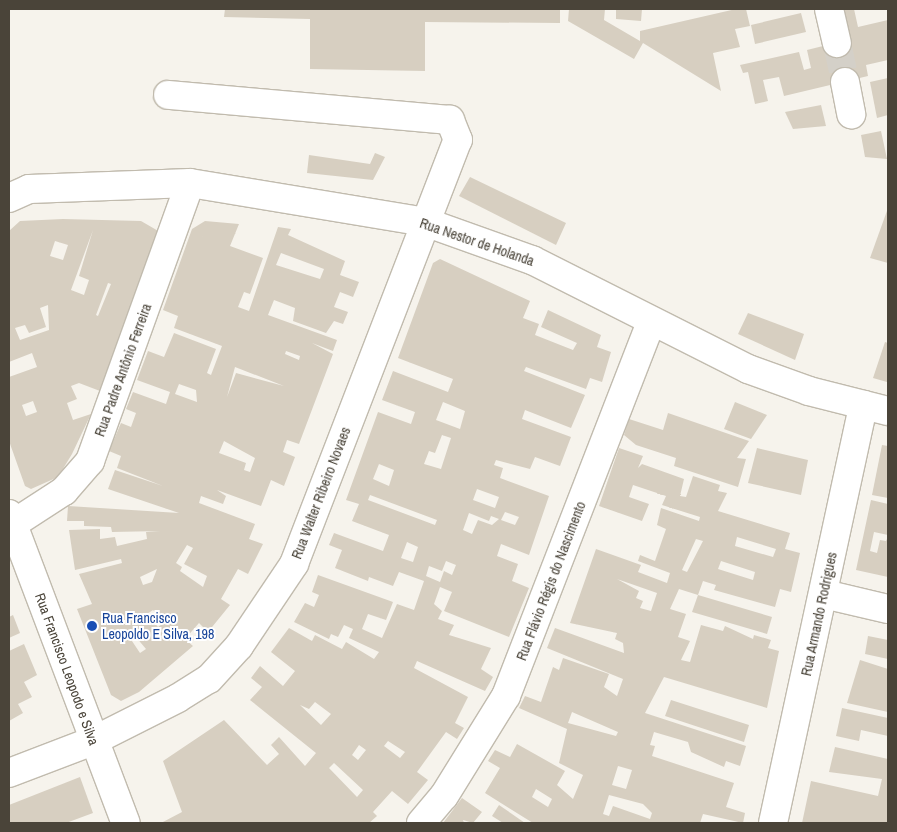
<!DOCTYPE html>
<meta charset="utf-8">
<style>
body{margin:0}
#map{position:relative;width:897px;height:832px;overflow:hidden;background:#f6f3ec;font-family:"Archivo Narrow",sans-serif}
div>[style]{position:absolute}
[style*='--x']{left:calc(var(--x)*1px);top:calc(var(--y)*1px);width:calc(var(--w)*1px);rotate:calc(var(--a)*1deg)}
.building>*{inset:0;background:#d7cfc1}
.minor-tunnel>*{height:28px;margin-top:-14px;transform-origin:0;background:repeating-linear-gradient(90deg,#d4d0c8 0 28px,transparent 0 42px)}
.roads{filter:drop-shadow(1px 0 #c1bbae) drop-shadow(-1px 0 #c1bbae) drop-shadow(0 1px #c1bbae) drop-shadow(0 -1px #c1bbae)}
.minor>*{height:28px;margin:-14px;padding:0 14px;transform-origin:14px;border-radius:14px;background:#fff}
.dots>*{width:14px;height:14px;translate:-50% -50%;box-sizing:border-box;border:2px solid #fff;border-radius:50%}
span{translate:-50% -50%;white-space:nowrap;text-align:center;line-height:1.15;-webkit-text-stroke:4px #fff;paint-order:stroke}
.street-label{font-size:14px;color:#4a4439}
.transit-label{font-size:14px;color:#164399}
.left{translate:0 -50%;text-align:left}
.frame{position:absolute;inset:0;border:10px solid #4a4439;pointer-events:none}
</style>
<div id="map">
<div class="building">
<i style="clip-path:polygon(225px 9px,560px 9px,560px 23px,425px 22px,425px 71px,310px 69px,310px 19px,224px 17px)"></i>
<i style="clip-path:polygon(569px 9px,605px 9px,604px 20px,640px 41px,640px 31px,736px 9px,746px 9px,750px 26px,735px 29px,740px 47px,713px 53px,721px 91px,643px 43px,634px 59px,568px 21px)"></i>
<i style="clip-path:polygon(616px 9px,642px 9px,641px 21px,616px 19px)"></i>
<i style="clip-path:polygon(832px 9px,854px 9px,858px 27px,888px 20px,888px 60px,866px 65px,868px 76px,784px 96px,779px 77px,763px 80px,768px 101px,755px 104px,748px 72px,743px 73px,740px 65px,799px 52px,804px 70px,811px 68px,807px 50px,839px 42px)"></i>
<i style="clip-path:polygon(801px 13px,806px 32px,755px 44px,751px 25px)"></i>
<i style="clip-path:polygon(888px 78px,888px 115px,877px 118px,870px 82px)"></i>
<i style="clip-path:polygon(821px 105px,826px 126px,793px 129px,785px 112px)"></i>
<i style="clip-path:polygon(881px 131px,887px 159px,865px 157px,861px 135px)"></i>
<i style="clip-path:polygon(375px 153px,385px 157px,373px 180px,307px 173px,309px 155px,370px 164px)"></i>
<i style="clip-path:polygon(470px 177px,566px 223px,556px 245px,459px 196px)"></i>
<i style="clip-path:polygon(888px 208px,888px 263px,870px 258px)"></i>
<i style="clip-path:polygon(evenodd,63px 219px,141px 221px,160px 232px,100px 391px,79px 383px,71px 386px,77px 399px,67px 403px,73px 420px,91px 414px,72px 454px,58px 477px,31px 489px,25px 486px,9px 441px,9px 377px,37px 367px,32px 353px,9px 362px,9px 231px,20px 221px,63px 219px,93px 230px,79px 276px,89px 280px,84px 295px,71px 290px,93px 230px,63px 219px,55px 241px,68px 245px,63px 260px,50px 256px,55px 241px,63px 219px,108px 283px,111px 284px,98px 316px,96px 315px,108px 283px,63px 219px,48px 305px,49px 330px,20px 340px,15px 328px,25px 325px,29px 333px,46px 327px,40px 308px,48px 305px,63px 219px,33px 401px,37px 412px,26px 416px,22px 405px,33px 401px)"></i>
<i style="clip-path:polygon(evenodd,205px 221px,239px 224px,230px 246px,263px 258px,250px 294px,244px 292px,238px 307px,249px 311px,278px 227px,291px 229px,288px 235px,345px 261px,340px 275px,359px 282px,353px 297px,340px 292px,334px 307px,348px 312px,343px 324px,334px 321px,326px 333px,293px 321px,295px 308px,274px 300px,268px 315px,337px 340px,333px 351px,312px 343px,333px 354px,299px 444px,287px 440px,283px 452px,295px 457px,284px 486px,271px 480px,261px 506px,217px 490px,226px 496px,223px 504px,201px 496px,199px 503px,255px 524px,249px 539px,263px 544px,248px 574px,238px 569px,221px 599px,230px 605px,208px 632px,199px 623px,185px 639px,193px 646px,139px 692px,121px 701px,111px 695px,77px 609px,92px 604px,79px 574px,122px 563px,121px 559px,75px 570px,69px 530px,100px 529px,100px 539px,115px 537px,117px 546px,147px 539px,146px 532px,160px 531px,112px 532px,111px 527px,84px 526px,84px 521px,67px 521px,68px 506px,179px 513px,108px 489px,115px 470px,163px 486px,117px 468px,121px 456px,109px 451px,121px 423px,131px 427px,136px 413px,126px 409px,133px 392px,166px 404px,170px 392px,137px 380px,148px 351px,164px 357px,174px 333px,216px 349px,207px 373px,211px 375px,222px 346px,174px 328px,178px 316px,163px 310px,192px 229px,205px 221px,281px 253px,324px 269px,320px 279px,276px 265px,281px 253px,205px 221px,286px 351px,300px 356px,299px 360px,285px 354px,286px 351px,205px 221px,235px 367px,284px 386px,236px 373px,227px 397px,235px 367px,205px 221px,179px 384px,196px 390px,197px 402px,175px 394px,179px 384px,205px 221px,224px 441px,255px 458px,250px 472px,244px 470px,246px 463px,219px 453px,224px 441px,205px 221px,187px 545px,193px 548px,184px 564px,207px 576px,203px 587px,180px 571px,182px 567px,176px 563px,187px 545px,205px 221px,157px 569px,152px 582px,143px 585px,140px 577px,157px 569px,205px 221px,153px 610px,165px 622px,158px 627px,147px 614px,153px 610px,205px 221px,130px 630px,146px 649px,140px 653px,126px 632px,130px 630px)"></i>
<i style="clip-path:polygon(evenodd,440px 259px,530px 301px,523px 318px,539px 324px,535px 335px,573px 350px,577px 343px,541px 327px,548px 310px,601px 335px,597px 347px,611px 352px,602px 382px,590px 378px,586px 389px,526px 367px,524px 371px,585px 395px,571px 428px,525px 410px,522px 419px,571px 437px,560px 466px,535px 457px,530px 469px,496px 460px,494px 465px,503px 468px,500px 478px,549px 496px,529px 555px,501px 544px,497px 556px,518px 564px,512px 581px,529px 588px,509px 637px,444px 611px,452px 592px,440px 587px,434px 604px,442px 611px,438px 619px,454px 625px,449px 635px,491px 648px,481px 669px,493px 677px,485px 691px,417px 661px,414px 668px,468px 697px,455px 723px,464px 728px,457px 739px,446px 732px,417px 772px,428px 780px,408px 804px,392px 791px,373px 812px,377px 816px,369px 823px,161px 823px,182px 812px,163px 761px,224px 720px,267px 765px,279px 754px,271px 745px,279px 737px,305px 766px,316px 753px,250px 700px,262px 687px,251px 678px,260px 666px,283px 686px,295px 671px,271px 652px,289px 628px,312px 641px,315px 635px,342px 649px,346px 642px,374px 659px,379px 652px,349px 638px,353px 629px,344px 625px,338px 637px,331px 634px,329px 639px,294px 622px,305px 603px,314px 607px,319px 595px,312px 592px,318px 575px,393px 602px,386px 620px,368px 614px,362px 629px,382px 638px,397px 604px,414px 610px,424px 581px,399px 572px,393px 586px,369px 577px,368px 581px,335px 568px,342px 550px,329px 545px,334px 533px,383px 551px,389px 535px,352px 521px,359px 504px,346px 500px,378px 412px,411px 424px,415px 412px,382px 400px,393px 371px,448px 392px,453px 379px,398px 358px,433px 263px,440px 259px,443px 402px,465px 411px,460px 429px,436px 420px,443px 402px,440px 259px,442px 435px,451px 438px,441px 469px,424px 464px,429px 451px,435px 453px,442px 435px,440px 259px,379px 464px,394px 470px,389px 486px,373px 479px,379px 464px,440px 259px,477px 489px,499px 497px,495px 508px,473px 500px,477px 489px,440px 259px,370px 495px,437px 520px,435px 525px,368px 500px,370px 495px,440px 259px,505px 512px,519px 517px,515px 525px,501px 520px,505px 512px,440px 259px,469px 513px,489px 521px,491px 516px,499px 519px,492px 525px,478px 520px,472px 534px,463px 530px,469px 513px,440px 259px,407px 542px,418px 547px,413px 562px,401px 558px,407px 542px,440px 259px,446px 561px,456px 565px,452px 575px,444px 571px,440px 582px,426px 576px,429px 566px,442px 571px,446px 561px,440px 259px,315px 702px,331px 714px,321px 725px,300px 705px,309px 709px,315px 702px,440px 259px,388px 741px,405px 752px,400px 758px,384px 746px,388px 741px,440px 259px,359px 745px,366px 750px,358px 760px,352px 755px,359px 745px,440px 259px,334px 763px,363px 790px,357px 797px,329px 768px,334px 763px)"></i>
<i style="clip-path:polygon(748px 313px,804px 334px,795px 360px,738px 334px)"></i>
<i style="clip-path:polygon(885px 342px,888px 343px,887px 382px,873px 378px)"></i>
<i style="clip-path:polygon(735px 402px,767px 415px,751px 439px,724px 429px)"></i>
<i style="clip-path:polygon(668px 413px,749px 441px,737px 458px,746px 459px,738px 487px,674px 466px,676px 458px,636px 445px,624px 435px,629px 419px,663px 430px)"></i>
<i style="clip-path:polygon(882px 445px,888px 446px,888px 498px,872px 495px)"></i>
<i style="clip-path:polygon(evenodd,619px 448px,643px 456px,638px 468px,642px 464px,684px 479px,680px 496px,686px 497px,693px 476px,720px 485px,718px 491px,727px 493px,718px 511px,790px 533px,785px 549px,800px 553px,791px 592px,780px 589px,775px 607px,714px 590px,716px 585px,703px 581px,698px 595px,679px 589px,670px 609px,686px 614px,678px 637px,690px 641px,681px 660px,690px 662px,701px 625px,723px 631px,725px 626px,753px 639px,754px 635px,771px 640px,768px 648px,779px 651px,767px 708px,664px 677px,645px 713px,746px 746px,740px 766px,726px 761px,724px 767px,691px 752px,688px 742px,654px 732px,650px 745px,655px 746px,652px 756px,734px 783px,726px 807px,745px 813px,743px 823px,703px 814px,700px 823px,533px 823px,485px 793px,500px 768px,488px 761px,495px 750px,510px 757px,517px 744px,565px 771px,557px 785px,573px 799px,583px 775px,559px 763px,567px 729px,519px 708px,525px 696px,541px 702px,553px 667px,559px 670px,563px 658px,609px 674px,604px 687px,617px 696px,623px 679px,547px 648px,555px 628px,624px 653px,623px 643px,615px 639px,617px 633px,570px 623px,596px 549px,641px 565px,638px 572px,667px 583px,670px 573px,638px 561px,640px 555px,655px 561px,666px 529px,657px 525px,661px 508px,699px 521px,700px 517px,662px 505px,666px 496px,633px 485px,629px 497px,649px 504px,642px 521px,599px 506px,619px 448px,737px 537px,776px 549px,773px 557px,735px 546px,737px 537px,619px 448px,696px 539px,703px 541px,687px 572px,682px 570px,696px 539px,619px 448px,721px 561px,755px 572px,753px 580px,718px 569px,721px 561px,619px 448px,617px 579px,657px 593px,651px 611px,640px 608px,643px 601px,636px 598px,639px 591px,617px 579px,619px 448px,572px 712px,618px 732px,616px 736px,568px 723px,572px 712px,619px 448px,618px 766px,632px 770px,626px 789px,612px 785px,618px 766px,619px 448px,536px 789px,552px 799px,548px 807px,532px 797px,536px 789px,619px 448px,609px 795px,643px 804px,652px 813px,650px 819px,613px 806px,609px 816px,603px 814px,609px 795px)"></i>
<i style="clip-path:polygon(757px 448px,808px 460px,801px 495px,748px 483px)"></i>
<i style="clip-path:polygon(871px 500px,888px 504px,888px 535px,874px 532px,870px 551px,877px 553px,880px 540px,886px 541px,888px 537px,888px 577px,856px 570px)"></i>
<i style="clip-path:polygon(698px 595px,772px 617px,767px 634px,692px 612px)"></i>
<i style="clip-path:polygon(13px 615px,20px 633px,9px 638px,9px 617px)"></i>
<i style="clip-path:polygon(868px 636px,888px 640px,888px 659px,865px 654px)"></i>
<i style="clip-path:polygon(24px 644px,37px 675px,24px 682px,32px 697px,18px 704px,23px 713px,9px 721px,9px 651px)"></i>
<i style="clip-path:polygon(860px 660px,888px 669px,888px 712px,847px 703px)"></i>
<i style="clip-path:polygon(671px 700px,749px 725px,744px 742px,665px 716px)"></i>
<i style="clip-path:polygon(842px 708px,888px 718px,888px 736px,861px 730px,859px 741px,836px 736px)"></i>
<i style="clip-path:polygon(835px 747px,888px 759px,888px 823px,802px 823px,811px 781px,878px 796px,882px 779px,829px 772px)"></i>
<i style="clip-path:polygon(80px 777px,93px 813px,66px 823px,9px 823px,9px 805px)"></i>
<i style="clip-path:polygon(462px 798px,482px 812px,473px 823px,463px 820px,464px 823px,443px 823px)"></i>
<i style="clip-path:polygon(499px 805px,525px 823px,503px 823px,492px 816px)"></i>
</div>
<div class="minor-tunnel">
<i style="--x:837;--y:43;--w:40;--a:78"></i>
</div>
<div class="roads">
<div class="minor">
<i style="--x:829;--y:9;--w:35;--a:77"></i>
<i style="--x:845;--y:82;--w:33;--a:79"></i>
<i style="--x:9;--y:198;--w:22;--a:-24"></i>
<i style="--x:29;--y:189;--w:161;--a:-2.1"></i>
<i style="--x:190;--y:183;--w:238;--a:9.4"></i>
<i style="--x:425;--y:222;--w:114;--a:19.6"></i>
<i style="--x:532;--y:260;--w:242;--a:26.8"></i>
<i style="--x:748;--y:369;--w:65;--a:19.8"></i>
<i style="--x:809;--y:391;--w:81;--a:14.2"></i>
<i style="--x:9;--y:514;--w:330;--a:69.3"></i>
<i style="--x:13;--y:524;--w:61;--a:-32.9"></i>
<i style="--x:64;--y:491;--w:40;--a:-49"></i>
<i style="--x:90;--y:461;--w:295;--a:-70.2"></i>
<i style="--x:824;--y:594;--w:66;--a:13.2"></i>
<i style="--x:9;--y:773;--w:90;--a:-20.9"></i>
<i style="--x:93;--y:741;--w:95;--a:-26.8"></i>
<i style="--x:178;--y:698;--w:36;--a:-32"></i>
<i style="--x:209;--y:679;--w:45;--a:-47.7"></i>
<i style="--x:239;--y:646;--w:99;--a:-56.1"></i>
<i style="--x:294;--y:564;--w:455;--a:-68.9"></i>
<i style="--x:458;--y:140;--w:22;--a:-112"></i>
<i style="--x:450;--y:120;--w:283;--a:-174.9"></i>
<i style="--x:421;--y:823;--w:35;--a:-50"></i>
<i style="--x:444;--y:796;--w:118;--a:-58.2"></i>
<i style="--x:506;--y:696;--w:400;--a:-68.8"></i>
<i style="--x:773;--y:823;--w:428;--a:-77.8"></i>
</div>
</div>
<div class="dots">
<i style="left:92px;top:626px;background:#1a4fb4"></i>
</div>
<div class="street-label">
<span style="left:477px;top:242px;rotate:19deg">Rua Nestor de Holanda</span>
<span style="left:123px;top:370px;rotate:-70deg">Rua Padre Antônio Ferreira</span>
<span style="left:321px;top:493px;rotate:-69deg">Rua Walter Ribeiro Novaes</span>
<span style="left:551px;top:581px;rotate:-69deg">Rua Flávio Régis do Nascimento</span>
<span style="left:819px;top:614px;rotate:-78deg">Rua Armando Rodrigues</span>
<span style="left:67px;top:669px;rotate:70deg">Rua Francisco Leopodo e Silva</span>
</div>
<div class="transit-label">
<span class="left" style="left:102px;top:626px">Rua Francisco<br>Leopoldo E Silva, 198</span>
</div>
<div class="frame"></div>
</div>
